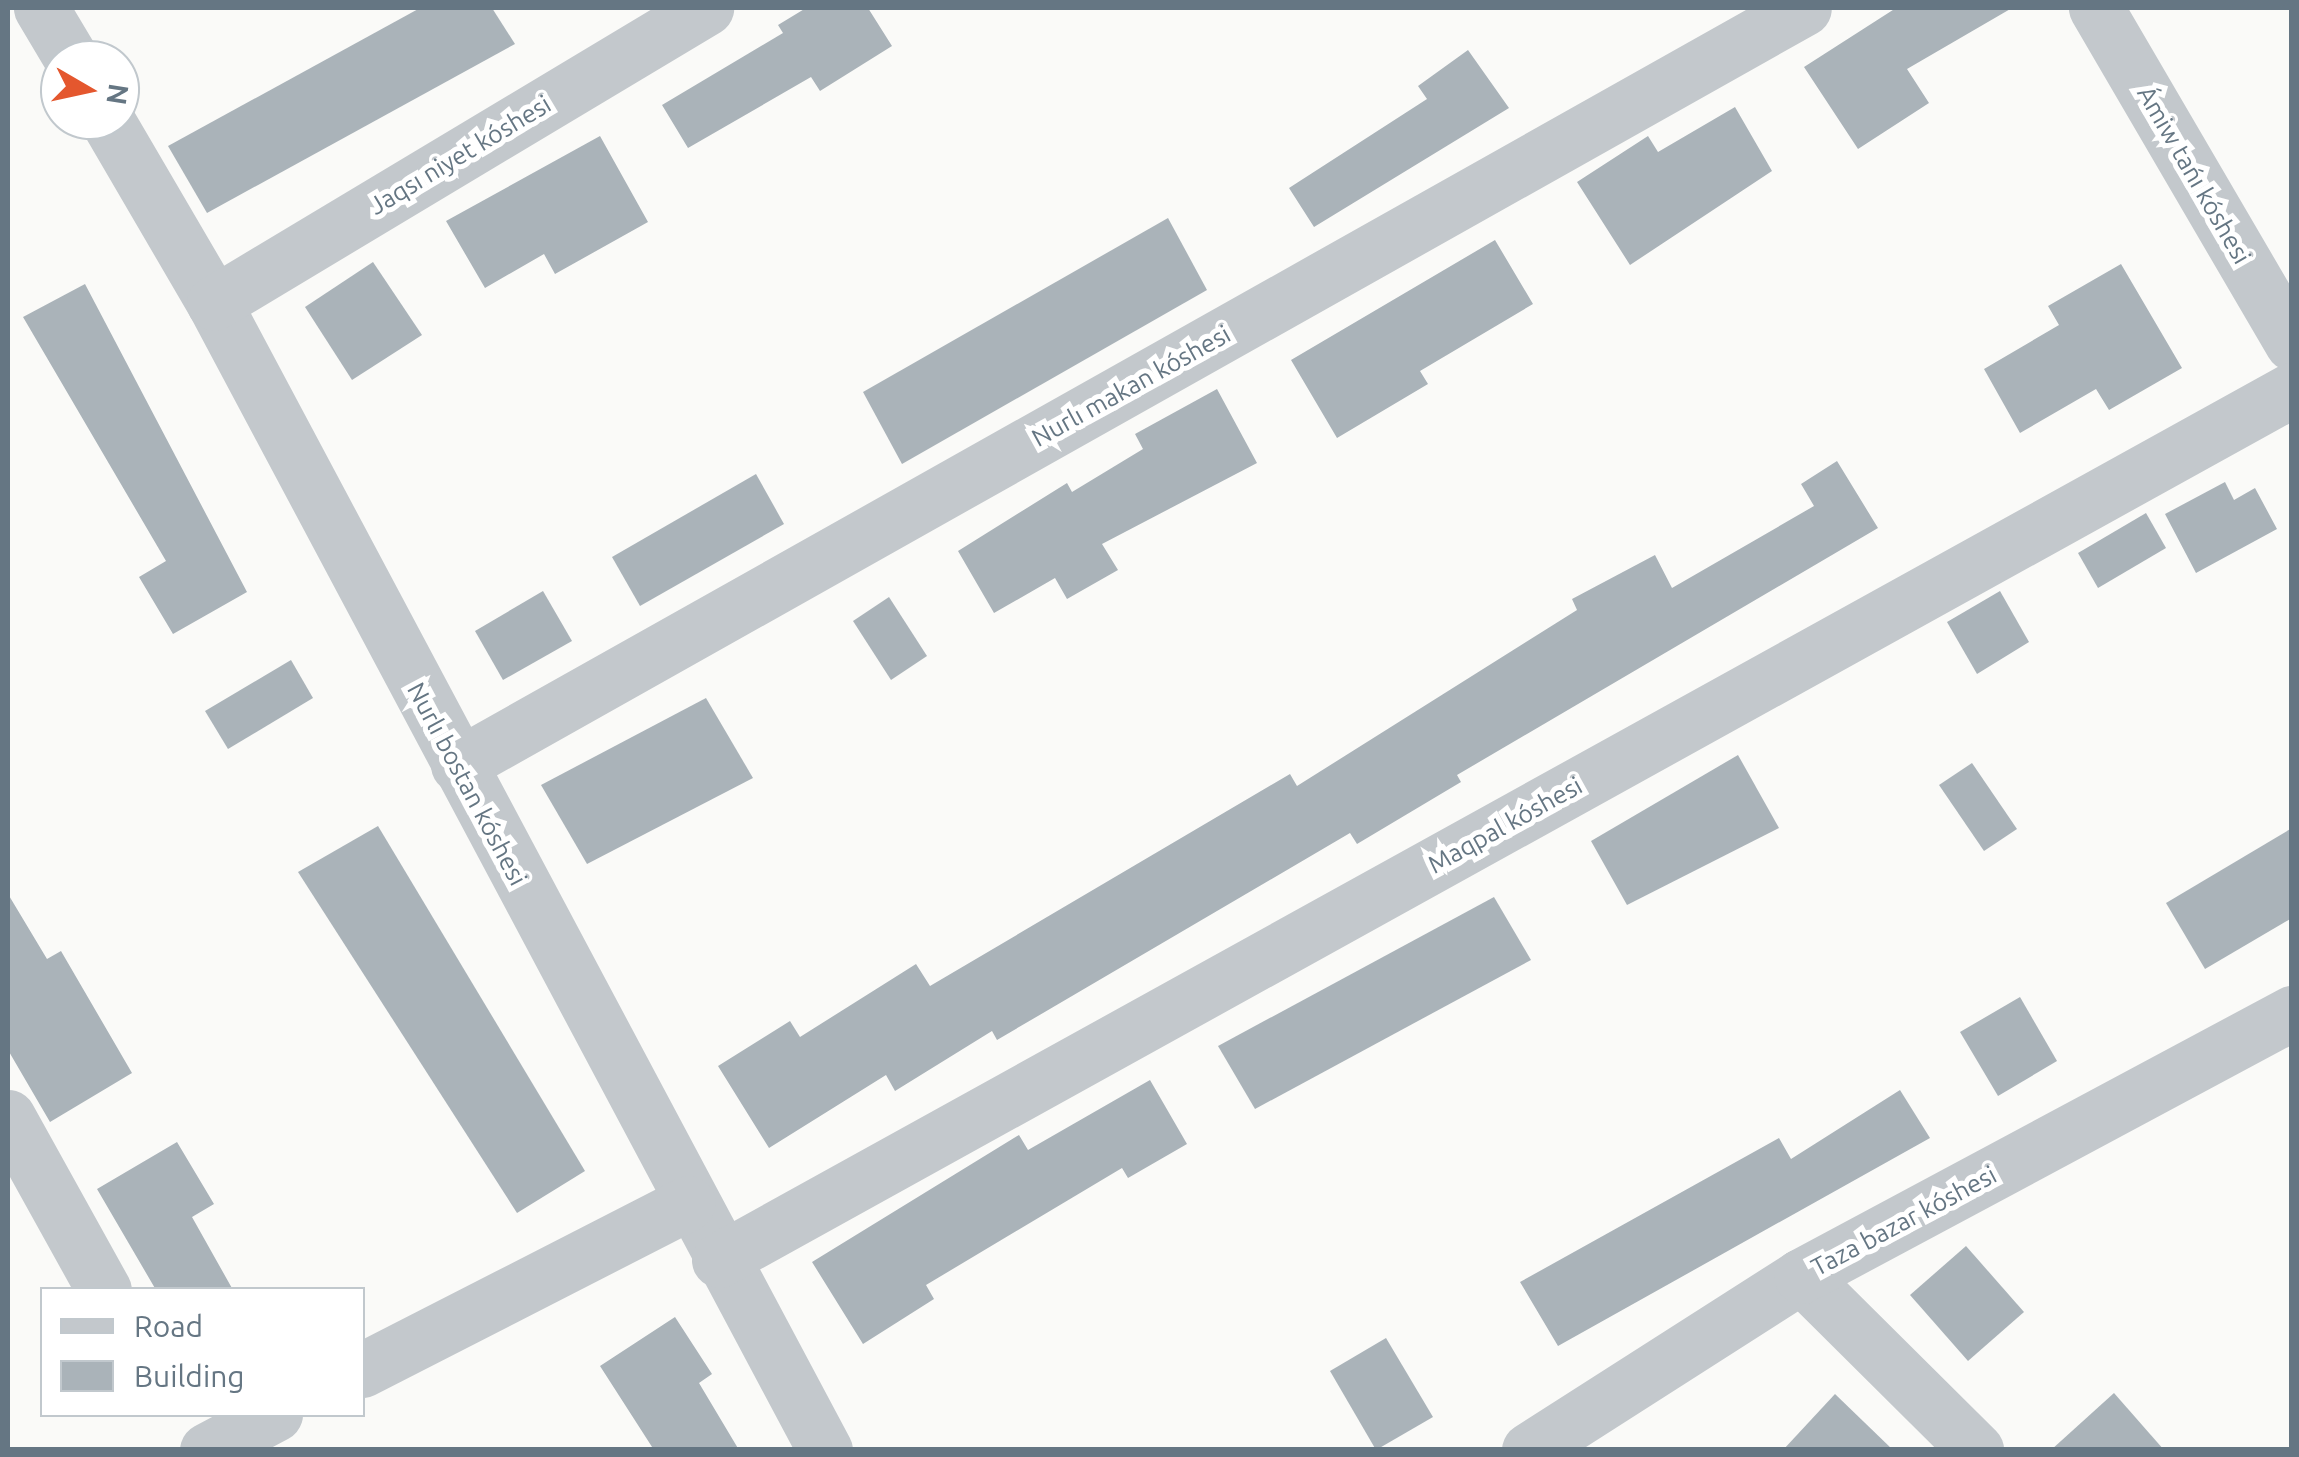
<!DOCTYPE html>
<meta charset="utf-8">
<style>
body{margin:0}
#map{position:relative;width:2299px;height:1457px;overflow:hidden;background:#fafaf8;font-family:Ubuntu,sans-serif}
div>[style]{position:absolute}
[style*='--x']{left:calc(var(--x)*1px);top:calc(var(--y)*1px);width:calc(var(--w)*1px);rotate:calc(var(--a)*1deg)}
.building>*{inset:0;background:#aab3b9}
.street>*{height:55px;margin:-27.5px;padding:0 27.5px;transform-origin:27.5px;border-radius:27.5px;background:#c3c8cc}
span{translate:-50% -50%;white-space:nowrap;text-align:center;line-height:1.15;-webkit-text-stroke:10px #fff;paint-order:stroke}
.street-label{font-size:25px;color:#657683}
.frame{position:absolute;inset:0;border:10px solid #657683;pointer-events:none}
.legend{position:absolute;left:40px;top:1287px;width:325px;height:130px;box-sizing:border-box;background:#fff;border:2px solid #c1c8cd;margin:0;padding:12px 18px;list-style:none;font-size:30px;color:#657683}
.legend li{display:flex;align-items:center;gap:20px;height:50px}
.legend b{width:50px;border:2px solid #c1c8cd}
.north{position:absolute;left:40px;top:40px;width:100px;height:100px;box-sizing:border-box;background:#fff;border:2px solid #c1c8cd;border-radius:50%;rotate:99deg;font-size:28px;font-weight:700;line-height:40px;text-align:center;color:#657683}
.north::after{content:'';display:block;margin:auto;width:35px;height:45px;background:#e4572e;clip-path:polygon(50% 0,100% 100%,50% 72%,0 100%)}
</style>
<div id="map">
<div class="building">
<i style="clip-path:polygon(420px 8px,492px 8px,515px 44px,207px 213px,168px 146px)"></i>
<i style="clip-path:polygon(806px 8px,868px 8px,892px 46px,820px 91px,811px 77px,688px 148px,662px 105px,783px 33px,778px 25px)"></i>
<i style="clip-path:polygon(1896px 8px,2012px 8px,1907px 69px,1929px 103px,1858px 149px,1804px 67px)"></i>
<i style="clip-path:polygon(1468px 50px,1509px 108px,1314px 227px,1289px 188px,1427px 99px,1418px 86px)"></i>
<i style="clip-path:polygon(1735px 107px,1772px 171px,1630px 265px,1577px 182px,1648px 136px,1658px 152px)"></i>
<i style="clip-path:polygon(600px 136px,648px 222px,555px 274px,544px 254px,485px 288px,446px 221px)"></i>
<i style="clip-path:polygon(1168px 218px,1207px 290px,902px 464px,863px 392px)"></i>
<i style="clip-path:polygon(1495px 240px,1533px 304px,1420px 371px,1428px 384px,1337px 438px,1291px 360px)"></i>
<i style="clip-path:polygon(373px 262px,422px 335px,352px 380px,305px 307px)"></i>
<i style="clip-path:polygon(2121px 264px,2182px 368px,2109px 410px,2096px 389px,2020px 433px,1984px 369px,2059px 325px,2048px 306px)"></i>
<i style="clip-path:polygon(85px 284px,247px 592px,173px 634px,139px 577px,166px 561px,23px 317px)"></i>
<i style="clip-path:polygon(1217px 389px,1257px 463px,1102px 544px,1118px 570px,1067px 599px,1055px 578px,994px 613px,958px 551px,1067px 483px,1072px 492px,1143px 449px,1135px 434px)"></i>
<i style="clip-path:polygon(1837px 461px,1878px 528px,1457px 775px,1461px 782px,1357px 844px,1350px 833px,997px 1040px,992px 1031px,895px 1091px,886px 1075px,769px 1148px,718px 1066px,790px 1021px,800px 1037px,916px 964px,930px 986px,1290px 774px,1297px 786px,1577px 610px,1572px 599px,1655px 555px,1672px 588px,1814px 506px,1801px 484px)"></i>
<i style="clip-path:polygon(756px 474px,784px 524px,640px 606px,612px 557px)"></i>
<i style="clip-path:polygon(2225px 482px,2234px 500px,2255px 488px,2277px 529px,2196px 573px,2165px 514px)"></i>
<i style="clip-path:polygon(2146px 513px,2166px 548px,2098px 588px,2078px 553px)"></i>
<i style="clip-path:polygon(543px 591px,572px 641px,503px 680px,475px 631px)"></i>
<i style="clip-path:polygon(2000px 591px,2029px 642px,1977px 674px,1947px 622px)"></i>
<i style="clip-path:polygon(889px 597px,927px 656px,891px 680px,853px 621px)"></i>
<i style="clip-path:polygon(291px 660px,313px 698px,228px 749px,205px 711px)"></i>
<i style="clip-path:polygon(706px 698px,753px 778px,587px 864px,541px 785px)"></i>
<i style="clip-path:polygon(1738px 755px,1779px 828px,1627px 905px,1591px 841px)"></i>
<i style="clip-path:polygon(1972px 763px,2017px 829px,1984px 851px,1939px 785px)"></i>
<i style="clip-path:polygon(378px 826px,585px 1171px,517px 1213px,298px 872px)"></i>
<i style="clip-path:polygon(2292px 828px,2292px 918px,2205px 969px,2166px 903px)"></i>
<i style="clip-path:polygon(8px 894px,47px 959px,61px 951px,132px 1073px,50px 1122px,8px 1050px)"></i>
<i style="clip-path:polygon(1494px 897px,1531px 960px,1255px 1109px,1218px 1046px)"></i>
<i style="clip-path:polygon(2020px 997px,2057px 1061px,1998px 1096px,1960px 1032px)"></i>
<i style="clip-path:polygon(1150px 1080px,1187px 1144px,1128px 1178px,1122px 1168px,926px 1285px,934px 1299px,863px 1344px,812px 1262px,1019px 1135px,1028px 1150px)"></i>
<i style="clip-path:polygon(1900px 1090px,1930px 1138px,1558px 1346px,1520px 1282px,1779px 1138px,1791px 1159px)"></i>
<i style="clip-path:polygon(177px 1142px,214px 1204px,192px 1217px,233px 1290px,156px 1290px,97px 1189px)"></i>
<i style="clip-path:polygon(1966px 1246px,2024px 1312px,1968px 1361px,1910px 1295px)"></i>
<i style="clip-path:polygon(675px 1317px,712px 1374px,699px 1383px,739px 1450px,654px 1450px,600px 1366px)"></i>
<i style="clip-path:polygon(1386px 1338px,1433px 1417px,1376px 1450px,1330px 1371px)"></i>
<i style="clip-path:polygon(2114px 1393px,2164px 1450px,2051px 1450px)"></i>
<i style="clip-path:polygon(1835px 1394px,1893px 1450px,1783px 1450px)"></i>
</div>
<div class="street">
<i style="--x:41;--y:8;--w:61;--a:59.2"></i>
<i style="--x:2096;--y:8;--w:388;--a:59.7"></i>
<i style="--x:107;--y:120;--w:212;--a:59.7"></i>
<i style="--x:214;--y:303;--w:1300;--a:61.96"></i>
<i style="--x:214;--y:303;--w:574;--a:-30.95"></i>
<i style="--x:458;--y:765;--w:1544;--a:-29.35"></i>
<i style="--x:8;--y:1117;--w:198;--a:61"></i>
<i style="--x:719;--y:1260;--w:1798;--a:-28.95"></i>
<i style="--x:1801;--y:1276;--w:247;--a:44.8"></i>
<i style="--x:362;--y:1370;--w:366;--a:-27.1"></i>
<i style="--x:207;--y:1450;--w:77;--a:-27.9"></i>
<i style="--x:1529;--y:1450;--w:323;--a:-32.6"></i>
<i style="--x:1801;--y:1276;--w:557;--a:-28.18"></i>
</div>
<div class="street-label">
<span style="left:460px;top:155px;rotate:-31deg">Jaqsı niyet kóshesi</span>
<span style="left:2194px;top:175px;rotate:60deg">Ámiw tańı kóshesi</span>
<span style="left:1131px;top:386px;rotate:-29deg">Nurlı makan kóshesi</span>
<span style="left:467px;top:784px;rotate:62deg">Nurlı bostan kóshesi</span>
<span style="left:1505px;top:825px;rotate:-29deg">Maqpal kóshesi</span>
<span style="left:1904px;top:1221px;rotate:-28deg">Taza bazar kóshesi</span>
</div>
<div class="frame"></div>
<ul class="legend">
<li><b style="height:12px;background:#c3c8cc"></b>Road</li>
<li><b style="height:28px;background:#aab3b9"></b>Building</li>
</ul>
<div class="north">N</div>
</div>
